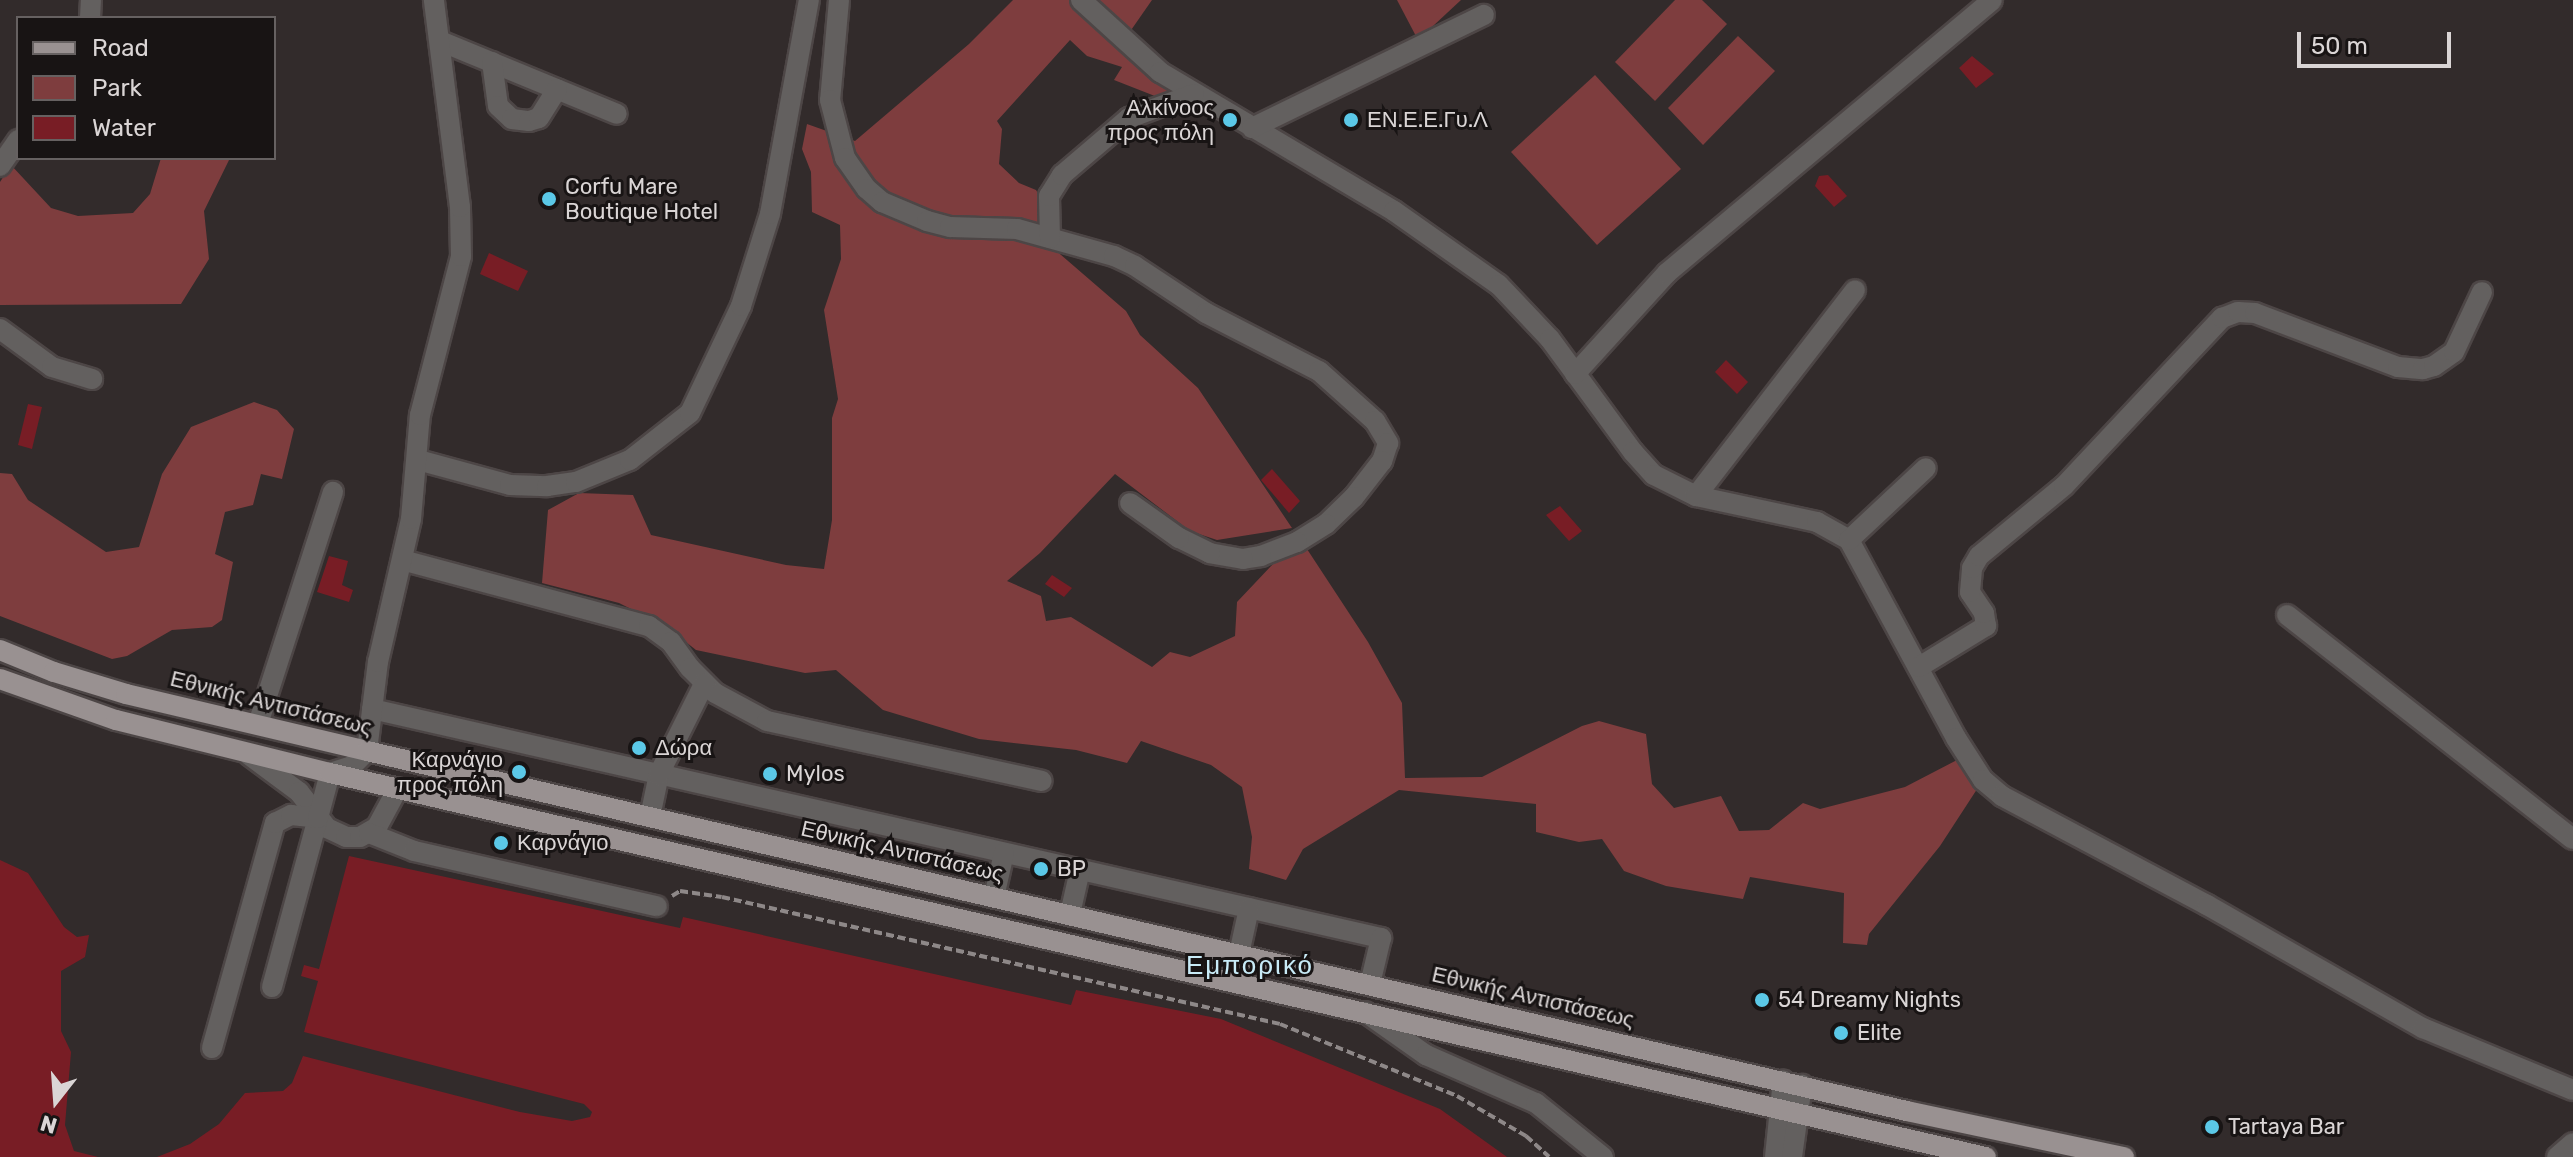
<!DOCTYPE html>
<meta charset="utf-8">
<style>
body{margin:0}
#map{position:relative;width:2573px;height:1157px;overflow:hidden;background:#322b2b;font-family:Rubik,sans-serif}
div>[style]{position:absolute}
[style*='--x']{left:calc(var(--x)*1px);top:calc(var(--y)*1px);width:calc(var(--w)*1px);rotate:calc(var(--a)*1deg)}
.green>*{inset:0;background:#7e3d3e}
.water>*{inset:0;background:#781d25}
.path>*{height:4px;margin-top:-2px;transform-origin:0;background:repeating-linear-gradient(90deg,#8e8888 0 8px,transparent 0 12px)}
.roads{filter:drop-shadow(2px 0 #4d4646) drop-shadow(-2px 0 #4d4646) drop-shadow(0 2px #4d4646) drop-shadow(0 -2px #4d4646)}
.minor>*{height:20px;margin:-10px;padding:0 10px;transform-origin:10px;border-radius:10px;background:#63605f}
.major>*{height:20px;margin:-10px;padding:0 10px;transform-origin:10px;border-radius:10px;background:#999191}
.dots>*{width:22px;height:22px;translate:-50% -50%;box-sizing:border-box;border:4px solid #181414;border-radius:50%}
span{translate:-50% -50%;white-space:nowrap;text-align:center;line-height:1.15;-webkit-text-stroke:6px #181414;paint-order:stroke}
.poi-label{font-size:22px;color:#dad5d5}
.right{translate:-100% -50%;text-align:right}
.left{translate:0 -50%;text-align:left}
.street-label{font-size:22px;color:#dad5d5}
.quarter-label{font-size:26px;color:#c8ebf7;letter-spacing:2px}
.legend{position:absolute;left:16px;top:16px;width:260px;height:144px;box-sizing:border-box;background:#181414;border:2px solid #666161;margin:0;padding:10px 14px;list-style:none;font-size:24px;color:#dad5d5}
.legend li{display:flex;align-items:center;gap:16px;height:40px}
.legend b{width:40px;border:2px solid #666161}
.north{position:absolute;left:16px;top:1061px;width:80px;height:80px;-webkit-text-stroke:6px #181414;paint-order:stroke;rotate:197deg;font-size:22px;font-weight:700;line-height:32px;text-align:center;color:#dad5d5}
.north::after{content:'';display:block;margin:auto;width:28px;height:36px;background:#dad5d5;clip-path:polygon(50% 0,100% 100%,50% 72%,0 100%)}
.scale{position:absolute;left:2297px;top:32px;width:154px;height:36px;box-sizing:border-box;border:4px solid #dad5d5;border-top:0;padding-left:10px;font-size:24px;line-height:28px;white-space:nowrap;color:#dad5d5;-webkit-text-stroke:6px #181414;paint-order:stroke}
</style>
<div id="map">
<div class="green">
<i style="clip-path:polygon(1013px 0,1069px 0,1080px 10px,1089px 0,1152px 0,1120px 46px,1180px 93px,1165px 100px,1114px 80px,1122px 67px,1087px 56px,1070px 40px,997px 121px,1002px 129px,999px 164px,1019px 183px,1036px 190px,1057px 224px,1053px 248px,1126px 311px,1140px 335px,1198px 388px,1292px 528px,1217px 540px,1190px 531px,1115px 474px,1040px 553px,1007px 581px,1041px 596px,1046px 621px,1071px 617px,1152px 667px,1170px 652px,1190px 657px,1235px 636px,1237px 602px,1273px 564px,1305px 546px,1368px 642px,1402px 703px,1405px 778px,1482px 777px,1582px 726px,1599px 721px,1646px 734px,1652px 784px,1674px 808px,1721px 796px,1739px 831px,1769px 830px,1803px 803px,1820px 809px,1905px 787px,1957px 760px,1983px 780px,1940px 846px,1869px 934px,1867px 945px,1843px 943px,1844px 893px,1750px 877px,1743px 899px,1666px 886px,1624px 871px,1602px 839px,1579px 842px,1536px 832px,1536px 804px,1399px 790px,1303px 849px,1286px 880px,1249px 869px,1252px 837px,1242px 787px,1211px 765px,1141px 741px,1127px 763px,1076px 750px,979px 739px,883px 710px,836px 670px,805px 673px,696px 650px,667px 627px,619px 603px,542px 583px,548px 510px,579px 493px,633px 495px,651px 535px,786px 565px,824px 569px,832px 520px,832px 418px,838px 399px,824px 310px,841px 259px,840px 225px,812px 212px,811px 172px,802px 149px,807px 124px,855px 141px,969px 44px)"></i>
<i style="clip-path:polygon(1397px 0,1461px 0,1418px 40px)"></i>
<i style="clip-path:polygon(1675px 0,1702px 0,1727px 24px,1655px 101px,1615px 62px)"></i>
<i style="clip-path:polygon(1738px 36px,1775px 71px,1703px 145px,1668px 108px)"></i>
<i style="clip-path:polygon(1595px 75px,1681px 169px,1597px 245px,1511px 152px)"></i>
<i style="clip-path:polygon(161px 158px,230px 158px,204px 211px,209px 259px,181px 304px,0 305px,0 182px,11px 165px,51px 208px,78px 216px,133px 213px,150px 194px)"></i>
<i style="clip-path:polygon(254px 402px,277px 410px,294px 429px,282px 479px,261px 474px,253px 505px,225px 512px,215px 554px,233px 562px,222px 620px,212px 627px,172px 630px,127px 656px,112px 659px,0 616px,0 473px,12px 474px,28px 500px,106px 552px,139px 547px,162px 474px,191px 427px)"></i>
</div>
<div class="water">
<i style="clip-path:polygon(1972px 56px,1994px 74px,1976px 88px,1959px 68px)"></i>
<i style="clip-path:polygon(1828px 175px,1847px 196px,1834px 207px,1815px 186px,1819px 176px)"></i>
<i style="clip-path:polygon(489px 253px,528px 271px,518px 291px,480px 274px)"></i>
<i style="clip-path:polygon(1726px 360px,1748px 382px,1737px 394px,1715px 372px)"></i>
<i style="clip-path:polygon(28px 404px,42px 407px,32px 449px,18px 445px)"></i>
<i style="clip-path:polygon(1272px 469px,1300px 501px,1289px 513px,1261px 480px)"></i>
<i style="clip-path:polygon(1560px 506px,1582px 531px,1569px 541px,1546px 515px)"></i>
<i style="clip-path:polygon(329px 556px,348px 561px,342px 585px,353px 590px,349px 602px,317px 592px)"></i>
<i style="clip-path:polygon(1052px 575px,1072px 588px,1064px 597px,1045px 584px)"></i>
<i style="clip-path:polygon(349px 856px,680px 928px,683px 917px,1071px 1005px,1076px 990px,1221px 1019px,1440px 1109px,1507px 1157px,157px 1157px,190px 1144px,219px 1124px,245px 1093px,283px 1091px,292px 1083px,303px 1056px,520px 1112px,572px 1121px,590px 1117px,592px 1112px,584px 1104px,304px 1032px,318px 981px,301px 976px,304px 965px,319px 969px)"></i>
<i style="clip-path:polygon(0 860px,28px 873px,64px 927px,77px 937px,89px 935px,85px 957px,61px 971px,61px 1031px,71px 1052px,65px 1125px,74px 1151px,98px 1157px,0 1157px)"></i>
</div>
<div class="path">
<i style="--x:672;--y:896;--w:9;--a:-32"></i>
<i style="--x:680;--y:891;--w:42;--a:8.1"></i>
<i style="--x:722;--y:897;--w:572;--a:12.82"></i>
<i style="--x:1280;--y:1024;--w:191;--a:22.1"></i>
<i style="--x:1457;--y:1096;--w:80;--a:30.1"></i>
<i style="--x:1526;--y:1136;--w:31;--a:42"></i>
</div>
<div class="roads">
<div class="minor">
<i style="--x:839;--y:0;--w:100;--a:95.1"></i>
<i style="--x:830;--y:100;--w:60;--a:75.5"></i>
<i style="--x:845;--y:158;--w:38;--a:55"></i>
<i style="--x:867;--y:189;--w:20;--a:41"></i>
<i style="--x:882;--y:202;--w:49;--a:22.9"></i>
<i style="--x:927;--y:221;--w:24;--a:15"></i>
<i style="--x:950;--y:227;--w:67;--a:1.7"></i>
<i style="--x:1017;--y:229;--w:101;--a:15.6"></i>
<i style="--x:1114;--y:256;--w:23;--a:25"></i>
<i style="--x:1135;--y:266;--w:85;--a:33.5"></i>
<i style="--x:1206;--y:313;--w:127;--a:27.2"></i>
<i style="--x:1319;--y:371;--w:75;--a:41.8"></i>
<i style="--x:1375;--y:421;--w:26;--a:59"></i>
<i style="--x:1388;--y:443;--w:19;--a:108"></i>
<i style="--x:1382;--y:461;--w:46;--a:127.9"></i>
<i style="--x:1354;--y:497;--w:39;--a:136"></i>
<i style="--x:1326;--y:524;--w:34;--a:148"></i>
<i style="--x:1297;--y:542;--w:39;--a:159"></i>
<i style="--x:1261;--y:556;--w:18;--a:171"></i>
<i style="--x:1243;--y:559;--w:34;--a:-170"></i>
<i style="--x:1210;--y:553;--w:34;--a:-154"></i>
<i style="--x:1179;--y:538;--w:60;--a:-144.5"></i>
<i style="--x:1081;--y:0;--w:107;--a:42.3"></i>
<i style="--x:1160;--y:72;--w:272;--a:30.7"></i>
<i style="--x:1394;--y:211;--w:128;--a:35.2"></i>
<i style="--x:1499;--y:285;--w:74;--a:46.6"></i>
<i style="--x:1550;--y:339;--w:140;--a:53.7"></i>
<i style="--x:1633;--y:452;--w:31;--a:48"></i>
<i style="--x:1654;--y:475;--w:47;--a:26.6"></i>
<i style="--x:1696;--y:496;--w:124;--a:12.1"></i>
<i style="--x:1817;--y:522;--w:37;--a:29"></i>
<i style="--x:1849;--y:540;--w:225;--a:61.6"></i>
<i style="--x:1956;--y:738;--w:50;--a:57.3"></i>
<i style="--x:1983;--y:780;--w:25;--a:40"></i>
<i style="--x:2002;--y:796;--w:232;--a:28"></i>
<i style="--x:2207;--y:905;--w:249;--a:29.7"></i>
<i style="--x:2423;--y:1028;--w:162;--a:22.5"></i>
<i style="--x:90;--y:18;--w:18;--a:-87"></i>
<i style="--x:440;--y:41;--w:191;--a:22.4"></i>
<i style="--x:492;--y:62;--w:44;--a:82.2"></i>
<i style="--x:498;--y:106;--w:19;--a:43"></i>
<i style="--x:512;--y:119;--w:17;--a:7"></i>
<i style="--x:529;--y:121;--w:10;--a:-17"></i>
<i style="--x:539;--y:118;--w:34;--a:-58"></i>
<i style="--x:1252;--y:128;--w:258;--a:-26"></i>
<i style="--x:0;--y:166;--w:32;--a:-55"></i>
<i style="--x:1050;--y:238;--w:42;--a:-91.4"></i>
<i style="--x:1049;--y:196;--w:25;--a:-58"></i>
<i style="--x:1062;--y:175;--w:88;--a:-40.4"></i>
<i style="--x:1129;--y:118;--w:69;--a:-20.3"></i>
<i style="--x:0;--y:329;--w:64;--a:36.2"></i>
<i style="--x:52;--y:367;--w:42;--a:16.7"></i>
<i style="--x:1575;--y:374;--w:137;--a:-47.7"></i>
<i style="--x:1667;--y:273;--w:424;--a:-40"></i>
<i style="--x:418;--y:460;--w:95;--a:15.2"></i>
<i style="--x:510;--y:485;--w:37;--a:2"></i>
<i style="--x:547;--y:486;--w:29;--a:-8"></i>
<i style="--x:576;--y:482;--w:58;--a:-22.2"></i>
<i style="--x:630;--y:460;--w:76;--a:-38.1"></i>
<i style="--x:690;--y:413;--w:119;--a:-64.5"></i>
<i style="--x:741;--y:306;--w:96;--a:-72.5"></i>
<i style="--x:770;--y:214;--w:218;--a:-79.7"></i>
<i style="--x:1696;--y:496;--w:260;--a:-52.3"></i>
<i style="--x:1849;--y:540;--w:105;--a:-43.1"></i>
<i style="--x:402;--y:560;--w:256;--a:15"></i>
<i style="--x:649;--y:626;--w:27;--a:36"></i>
<i style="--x:671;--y:642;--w:32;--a:54"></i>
<i style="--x:690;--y:668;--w:35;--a:45"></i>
<i style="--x:715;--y:693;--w:59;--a:28.3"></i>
<i style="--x:767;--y:721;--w:281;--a:12.3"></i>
<i style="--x:2287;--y:615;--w:363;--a:38.1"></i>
<i style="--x:1919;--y:667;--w:79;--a:-31.5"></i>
<i style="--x:1986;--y:626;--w:13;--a:-99"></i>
<i style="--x:1984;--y:613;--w:25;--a:-124"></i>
<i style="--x:1970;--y:592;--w:24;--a:-85"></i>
<i style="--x:1972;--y:568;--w:14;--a:-60"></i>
<i style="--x:1979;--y:556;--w:110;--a:-39.5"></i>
<i style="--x:2064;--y:486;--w:231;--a:-46.8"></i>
<i style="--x:2222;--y:318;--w:17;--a:-21"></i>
<i style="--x:2238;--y:312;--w:17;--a:3"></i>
<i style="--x:2255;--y:313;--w:153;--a:20.7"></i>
<i style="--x:2398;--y:367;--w:25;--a:5"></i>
<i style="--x:2423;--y:369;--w:11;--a:-15"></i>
<i style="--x:2434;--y:366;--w:24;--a:-35"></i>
<i style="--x:2454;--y:352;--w:66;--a:-65"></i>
<i style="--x:372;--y:709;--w:1035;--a:12.79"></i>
<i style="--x:1381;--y:938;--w:47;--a:103.4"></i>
<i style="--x:258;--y:724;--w:244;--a:-72.1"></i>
<i style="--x:249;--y:755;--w:62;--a:36.5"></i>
<i style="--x:299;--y:792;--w:46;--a:52.1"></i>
<i style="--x:327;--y:828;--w:21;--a:25"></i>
<i style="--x:346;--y:837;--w:14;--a:0"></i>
<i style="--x:360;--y:837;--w:20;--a:-30"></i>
<i style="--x:377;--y:827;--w:44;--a:-61.7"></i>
<i style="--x:650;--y:817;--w:44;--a:-78.2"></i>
<i style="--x:659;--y:774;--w:101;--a:-63.4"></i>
<i style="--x:369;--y:833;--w:48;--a:21.8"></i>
<i style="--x:414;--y:851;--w:249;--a:12.8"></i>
<i style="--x:994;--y:897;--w:45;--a:-77.2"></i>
<i style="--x:1070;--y:914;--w:45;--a:-77.2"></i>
<i style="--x:1239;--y:954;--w:47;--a:-77.7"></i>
<i style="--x:272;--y:987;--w:175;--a:-74.8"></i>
<i style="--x:1365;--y:1012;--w:75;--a:35.2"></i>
<i style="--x:1426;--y:1055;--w:120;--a:23.6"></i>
<i style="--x:1536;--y:1103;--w:86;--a:38.9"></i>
<i style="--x:212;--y:1048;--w:234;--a:-74.4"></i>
<i style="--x:275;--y:823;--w:18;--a:-27"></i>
<i style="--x:291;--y:815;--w:27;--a:6"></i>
<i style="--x:318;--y:818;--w:47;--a:-75.1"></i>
<i style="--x:330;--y:773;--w:23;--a:-18"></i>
<i style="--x:352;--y:766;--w:21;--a:-45"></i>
<i style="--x:367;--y:751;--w:90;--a:-83"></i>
<i style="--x:378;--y:662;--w:147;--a:-77"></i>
<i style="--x:411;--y:519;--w:104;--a:-85.1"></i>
<i style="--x:420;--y:415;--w:164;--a:-75.5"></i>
<i style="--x:461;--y:256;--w:49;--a:-91.2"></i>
<i style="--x:460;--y:207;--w:209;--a:-97.2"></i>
<i style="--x:1775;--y:1157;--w:77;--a:-84.1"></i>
<i style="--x:1792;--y:1157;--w:73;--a:-82.1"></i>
<i style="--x:2557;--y:1157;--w:21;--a:-41"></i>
</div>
<div class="major">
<i style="--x:0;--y:650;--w:58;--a:22.2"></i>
<i style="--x:54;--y:672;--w:75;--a:17"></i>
<i style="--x:126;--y:694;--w:248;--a:13.3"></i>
<i style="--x:367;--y:751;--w:1582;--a:13.16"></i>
<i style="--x:1907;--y:1111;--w:222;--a:12"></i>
<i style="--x:0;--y:679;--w:123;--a:19.5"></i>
<i style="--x:116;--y:720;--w:220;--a:13.9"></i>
<i style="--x:330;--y:773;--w:1700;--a:13.06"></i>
</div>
</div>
<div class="dots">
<i style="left:1230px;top:120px;background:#5bc8e7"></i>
<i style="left:1351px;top:120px;background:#5bc8e7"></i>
<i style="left:549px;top:199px;background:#5bc8e7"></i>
<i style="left:639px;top:748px;background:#5bc8e7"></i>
<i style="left:519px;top:772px;background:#5bc8e7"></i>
<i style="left:770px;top:774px;background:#5bc8e7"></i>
<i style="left:501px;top:843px;background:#5bc8e7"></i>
<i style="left:1041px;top:869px;background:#5bc8e7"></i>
<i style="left:1762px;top:1000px;background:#5bc8e7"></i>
<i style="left:1841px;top:1033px;background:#5bc8e7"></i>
<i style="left:2212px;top:1127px;background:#5bc8e7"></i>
</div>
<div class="poi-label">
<span class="right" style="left:1214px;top:120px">Αλκίνοος<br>προς πόλη</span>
<span class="left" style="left:1367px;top:120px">ΕΝ.Ε.Ε.Γυ.Λ</span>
<span class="left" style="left:565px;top:199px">Corfu Mare<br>Boutique Hotel</span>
<span class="left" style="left:655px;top:748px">Δώρα</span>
<span class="right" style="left:503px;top:772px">Καρνάγιο<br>προς πόλη</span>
<span class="left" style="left:786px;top:774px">Mylos</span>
<span class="left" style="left:517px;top:843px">Καρνάγιο</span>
<span class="left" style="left:1057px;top:869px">BP</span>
<span class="left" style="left:1778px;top:1000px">54 Dreamy Nights</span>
<span class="left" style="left:1857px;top:1033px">Elite</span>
<span class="left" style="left:2228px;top:1127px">Tartaya Bar</span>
</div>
<div class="street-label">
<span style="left:271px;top:703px;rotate:14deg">Εθνικής Αντιστάσεως</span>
<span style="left:902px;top:851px;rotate:13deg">Εθνικής Αντιστάσεως</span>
<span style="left:1533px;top:997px;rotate:13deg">Εθνικής Αντιστάσεως</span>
</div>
<div class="quarter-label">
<span style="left:1250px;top:966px">Εμπορικό</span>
</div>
<ul class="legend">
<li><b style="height:10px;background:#999191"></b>Road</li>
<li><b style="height:22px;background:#7e3d3e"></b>Park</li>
<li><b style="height:22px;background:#781d25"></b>Water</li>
</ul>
<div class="north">N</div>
<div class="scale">50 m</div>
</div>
